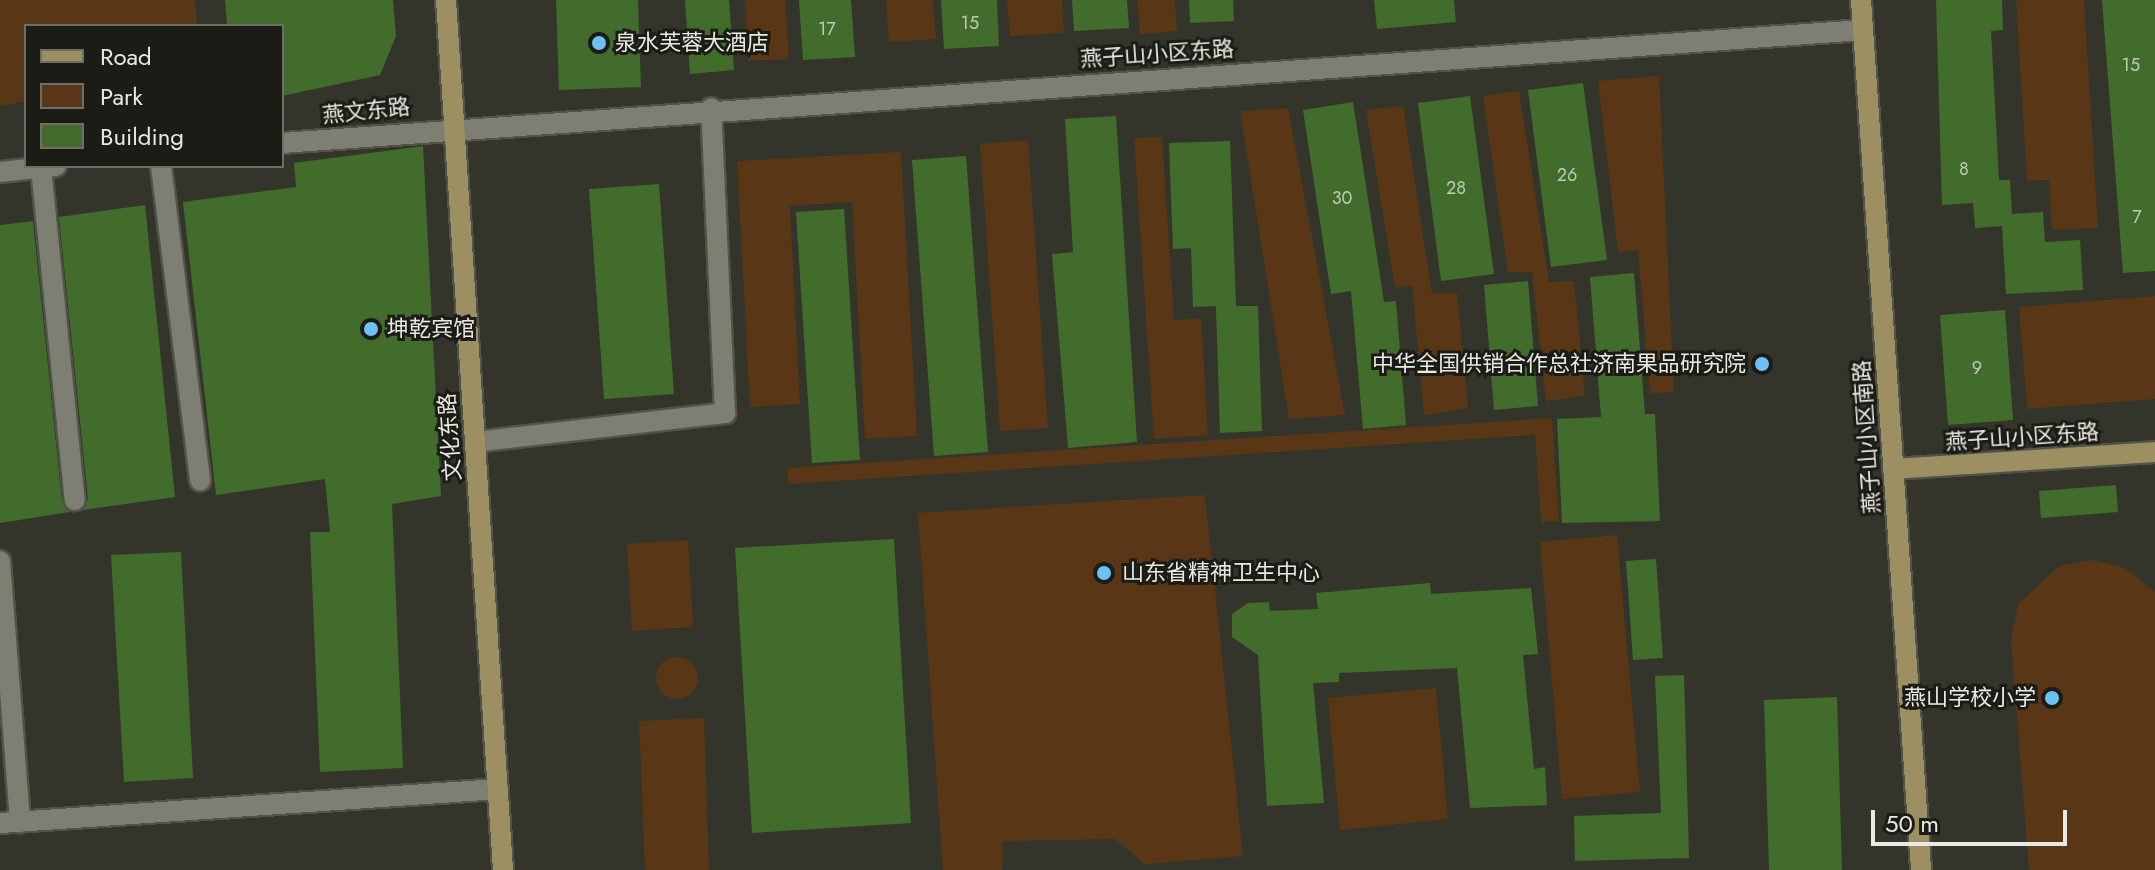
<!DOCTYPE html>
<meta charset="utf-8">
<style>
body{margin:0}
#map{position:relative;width:2155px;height:870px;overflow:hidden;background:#34352a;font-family:Jost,"Noto Sans SC",sans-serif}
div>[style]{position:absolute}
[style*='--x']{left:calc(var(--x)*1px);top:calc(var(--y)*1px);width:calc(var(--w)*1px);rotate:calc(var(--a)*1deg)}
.green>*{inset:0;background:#593615}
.round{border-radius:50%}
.building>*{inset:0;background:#426c2b}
.roads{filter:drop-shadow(2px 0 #515249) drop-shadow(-2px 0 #515249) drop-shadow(0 2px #515249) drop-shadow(0 -2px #515249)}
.street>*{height:20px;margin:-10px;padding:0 10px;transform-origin:10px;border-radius:10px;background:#7d7f72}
.secondary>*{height:20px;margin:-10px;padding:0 10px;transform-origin:10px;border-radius:10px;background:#9c9063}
.dots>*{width:22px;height:22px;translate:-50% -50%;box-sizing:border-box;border:4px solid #1c1c17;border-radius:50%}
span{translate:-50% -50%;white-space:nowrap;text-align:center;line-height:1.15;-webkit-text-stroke:6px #1c1c17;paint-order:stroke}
.number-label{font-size:18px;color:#becab4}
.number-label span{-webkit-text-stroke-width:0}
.poi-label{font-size:22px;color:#e8e9e2}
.left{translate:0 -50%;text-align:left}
.right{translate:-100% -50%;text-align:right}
.street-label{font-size:22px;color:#e8e9e2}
.legend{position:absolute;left:24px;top:24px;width:260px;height:144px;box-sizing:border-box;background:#1c1c17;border:2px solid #6e6e68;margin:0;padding:10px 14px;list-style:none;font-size:24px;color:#e8e9e2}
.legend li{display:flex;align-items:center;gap:16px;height:40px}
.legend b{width:40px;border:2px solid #6e6e68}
.scale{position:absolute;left:1871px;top:810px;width:196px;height:36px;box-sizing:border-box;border:4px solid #e8e9e2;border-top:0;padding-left:10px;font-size:24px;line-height:28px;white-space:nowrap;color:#e8e9e2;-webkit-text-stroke:6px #1c1c17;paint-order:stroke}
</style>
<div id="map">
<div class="green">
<i style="clip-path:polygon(0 0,195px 0,197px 26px,26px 26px,26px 101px,0 106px)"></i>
<i style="clip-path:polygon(745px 0,785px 0,789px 59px,748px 61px)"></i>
<i style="clip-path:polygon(886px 0,933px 0,936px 39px,889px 42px)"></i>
<i style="clip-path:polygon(1007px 0,1062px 0,1064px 33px,1010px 36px)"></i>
<i style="clip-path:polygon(1137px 0,1175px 0,1177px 31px,1140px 34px)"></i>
<i style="clip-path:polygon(2016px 0,2084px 0,2098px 228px,2052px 230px,2049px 180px,2027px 181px)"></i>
<i style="clip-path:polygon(1659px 76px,1674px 392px,1650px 393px,1638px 250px,1618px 252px,1598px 81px)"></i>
<i style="clip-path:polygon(1519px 91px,1549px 282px,1574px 281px,1585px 396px,1546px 401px,1532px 272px,1508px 272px,1483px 96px)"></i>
<i style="clip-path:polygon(1403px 106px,1432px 293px,1457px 293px,1468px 408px,1424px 415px,1412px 285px,1395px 288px,1366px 110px)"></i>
<i style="clip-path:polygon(1288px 108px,1345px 415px,1289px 419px,1240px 111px)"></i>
<i style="clip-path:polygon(1162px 137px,1174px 320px,1201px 319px,1208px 435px,1154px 439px,1134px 138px)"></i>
<i style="clip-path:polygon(1028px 140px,1048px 428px,1000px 431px,980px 144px)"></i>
<i style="clip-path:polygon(901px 152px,917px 436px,865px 439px,852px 202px,790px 206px,800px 404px,750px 407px,737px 161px)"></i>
<i style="clip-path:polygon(2155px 296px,2155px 399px,2027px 409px,2019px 307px)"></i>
<i style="clip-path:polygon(1552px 418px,1559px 521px,1541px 522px,1535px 435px,788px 484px,787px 468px)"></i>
<i style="clip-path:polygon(1205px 495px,1243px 856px,1145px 864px,1115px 839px,1003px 841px,1002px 870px,943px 870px,918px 513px)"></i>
<i style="clip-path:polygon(1617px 535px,1640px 792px,1562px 799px,1540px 542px)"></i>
<i style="clip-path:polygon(688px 540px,693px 627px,632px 631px,627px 544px)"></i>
<i style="clip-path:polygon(2093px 560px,2125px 568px,2155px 592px,2155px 870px,2029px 870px,2011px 640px,2018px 604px,2059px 566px)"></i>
<i class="round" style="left:656px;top:657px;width:42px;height:42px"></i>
<i style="clip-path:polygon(1436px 688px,1448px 819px,1340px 830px,1328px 698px)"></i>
<i style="clip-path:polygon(704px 718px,709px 870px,645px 870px,639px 721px)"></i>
</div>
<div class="building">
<i style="clip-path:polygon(225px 0,393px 0,396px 36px,380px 75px,282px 96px,282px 26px,227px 26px)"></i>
<i style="clip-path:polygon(556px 0,638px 0,641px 87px,559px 90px)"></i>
<i style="clip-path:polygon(685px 0,729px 0,734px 70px,690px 74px)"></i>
<i style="clip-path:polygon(799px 0,851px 0,855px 57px,803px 60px)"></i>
<i style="clip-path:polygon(941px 0,997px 0,999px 46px,944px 49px)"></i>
<i style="clip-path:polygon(1072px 0,1127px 0,1129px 28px,1074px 31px)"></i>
<i style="clip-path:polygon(1189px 0,1233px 0,1234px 21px,1190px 23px)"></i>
<i style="clip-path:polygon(1374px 0,1454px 0,1456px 22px,1377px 29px)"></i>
<i style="clip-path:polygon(1936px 0,2002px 0,2003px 30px,1991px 31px,1999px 180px,2010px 180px,2012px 214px,2043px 212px,2045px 242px,2080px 240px,2083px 290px,2006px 294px,2002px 226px,1975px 228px,1973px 203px,1942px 205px)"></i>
<i style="clip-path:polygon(2102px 0,2155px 0,2155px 271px,2123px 273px)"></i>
<i style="clip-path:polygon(1583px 83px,1607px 260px,1551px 267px,1528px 90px)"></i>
<i style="clip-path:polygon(1470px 96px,1494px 274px,1441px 281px,1418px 103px)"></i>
<i style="clip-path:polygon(1353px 102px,1384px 302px,1396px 301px,1406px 425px,1363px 429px,1351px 291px,1331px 294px,1303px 110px)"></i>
<i style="clip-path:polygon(1116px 116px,1137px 442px,1068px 448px,1052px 254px,1073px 252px,1065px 119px)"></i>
<i style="clip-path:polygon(1230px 141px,1236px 306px,1258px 306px,1262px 431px,1220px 433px,1216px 306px,1193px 307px,1191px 248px,1173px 249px,1169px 143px)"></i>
<i style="clip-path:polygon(423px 146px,441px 496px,392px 504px,403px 768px,320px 772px,310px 532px,330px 532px,325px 479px,216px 495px,183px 202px,296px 187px,294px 163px)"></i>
<i style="clip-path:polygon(966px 156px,988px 452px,934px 456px,912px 160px)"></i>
<i style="clip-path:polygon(659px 184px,674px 394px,604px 399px,589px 189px)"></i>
<i style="clip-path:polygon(145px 205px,175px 497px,83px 510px,88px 499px,59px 217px)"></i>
<i style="clip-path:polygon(844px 209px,860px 460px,812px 463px,796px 212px)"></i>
<i style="clip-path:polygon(33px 221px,62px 501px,70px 512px,0 523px,0 225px)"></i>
<i style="clip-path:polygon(1634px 273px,1645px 414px,1655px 414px,1660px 521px,1562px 523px,1557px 419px,1601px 417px,1590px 277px)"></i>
<i style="clip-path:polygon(1528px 281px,1538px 406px,1494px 410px,1484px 285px)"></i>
<i style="clip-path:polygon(2005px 310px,2013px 420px,1948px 425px,1940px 315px)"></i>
<i style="clip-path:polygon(2116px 485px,2118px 512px,2041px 518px,2039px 491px)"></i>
<i style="clip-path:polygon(894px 539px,911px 823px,752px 833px,735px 548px)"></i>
<i style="clip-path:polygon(181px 552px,193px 778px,124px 782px,111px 555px)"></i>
<i style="clip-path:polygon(1656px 559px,1663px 658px,1633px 660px,1626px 561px)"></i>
<i style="clip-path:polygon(1430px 583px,1431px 594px,1531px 588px,1538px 654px,1523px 655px,1534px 769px,1545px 767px,1547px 805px,1470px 808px,1457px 668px,1339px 673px,1339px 682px,1313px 683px,1324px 803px,1267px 806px,1258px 655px,1232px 637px,1232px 614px,1248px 603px,1269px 602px,1270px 611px,1318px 609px,1316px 593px)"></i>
<i style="clip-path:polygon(1684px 675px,1689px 858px,1575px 861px,1574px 816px,1661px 813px,1655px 676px)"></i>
<i style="clip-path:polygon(1837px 697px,1842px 870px,1769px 870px,1764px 700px)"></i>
</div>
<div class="roads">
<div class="street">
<i style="--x:282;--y:143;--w:1585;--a:-4.09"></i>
<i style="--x:161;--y:166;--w:317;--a:82.9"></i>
<i style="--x:41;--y:168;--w:334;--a:84.2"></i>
<i style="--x:0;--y:172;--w:56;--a:-6.1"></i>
<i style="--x:475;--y:442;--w:252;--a:-6.6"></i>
<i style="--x:725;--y:413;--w:305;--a:-92.6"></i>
<i style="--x:0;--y:561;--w:262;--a:85.6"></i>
<i style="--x:0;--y:823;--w:499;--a:-3.9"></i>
</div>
<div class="secondary">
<i style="--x:446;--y:0;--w:872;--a:86.25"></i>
<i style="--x:1861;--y:0;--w:872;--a:86.05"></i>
<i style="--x:1893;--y:469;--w:263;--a:-3.7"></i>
</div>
</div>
<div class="dots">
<i style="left:599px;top:43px;background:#6dc2f3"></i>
<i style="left:371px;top:329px;background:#6dc2f3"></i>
<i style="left:1762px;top:364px;background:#6dc2f3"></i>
<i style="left:1104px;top:573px;background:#6dc2f3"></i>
<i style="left:2052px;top:698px;background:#6dc2f3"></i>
</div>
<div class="number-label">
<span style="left:970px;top:23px">15</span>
<span style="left:827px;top:29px">17</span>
<span style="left:2131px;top:65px">15</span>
<span style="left:1964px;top:169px">8</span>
<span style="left:1567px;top:175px">26</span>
<span style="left:1456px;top:188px">28</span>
<span style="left:1342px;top:198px">30</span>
<span style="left:2137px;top:217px">7</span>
<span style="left:1977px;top:368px">9</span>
</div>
<div class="poi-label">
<span class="left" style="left:615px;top:43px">泉水芙蓉大酒店</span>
<span class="left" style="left:387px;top:329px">坤乾宾馆</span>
<span class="right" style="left:1746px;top:364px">中华全国供销合作总社济南果品研究院</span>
<span class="left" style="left:1122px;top:573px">山东省精神卫生中心</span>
<span class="right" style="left:2036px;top:698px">燕山学校小学</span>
</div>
<div class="street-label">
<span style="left:1157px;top:54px;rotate:-4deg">燕子山小区东路</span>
<span style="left:366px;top:111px;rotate:-6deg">燕文东路</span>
<span style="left:450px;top:437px;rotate:-94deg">文化东路</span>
<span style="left:1867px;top:437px;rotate:-94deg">燕子山小区南路</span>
<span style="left:2022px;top:437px;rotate:-4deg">燕子山小区东路</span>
</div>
<ul class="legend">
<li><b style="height:10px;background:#9c9063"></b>Road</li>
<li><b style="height:22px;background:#593615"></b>Park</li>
<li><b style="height:22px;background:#426c2b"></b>Building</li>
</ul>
<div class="scale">50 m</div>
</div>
